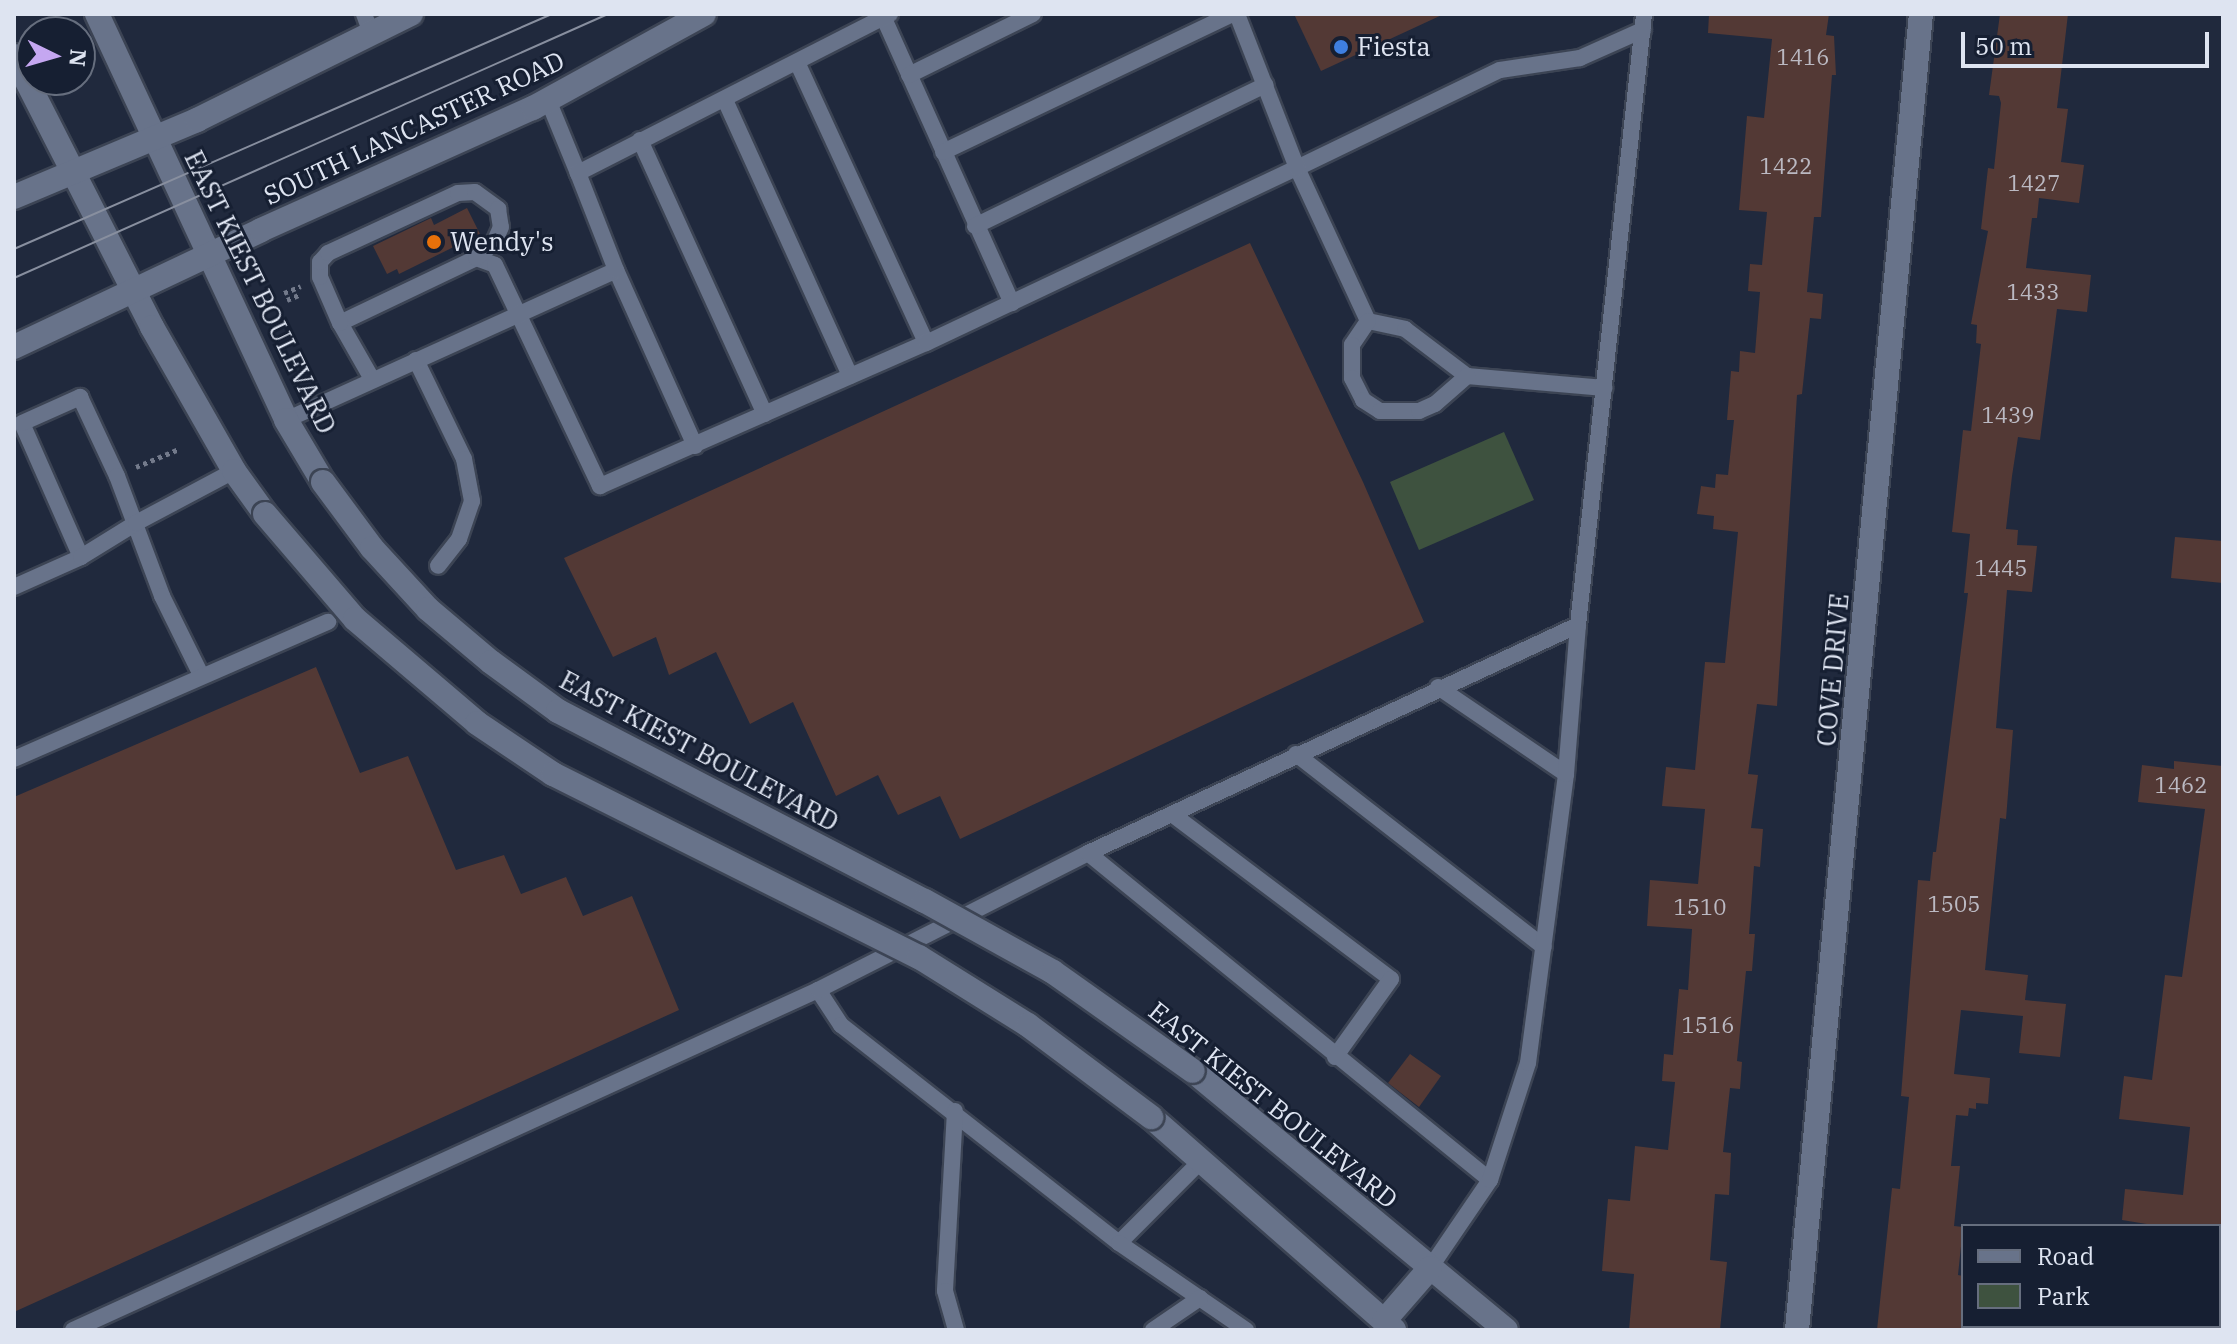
<!DOCTYPE html>
<style>
body{margin:0}
#map{position:relative;width:2237px;height:1344px;overflow:hidden;background:#20293d;font-family:"IBM Plex Serif",serif}
div>[style]{position:absolute}
[style*='--x']{left:calc(var(--x)*1px);top:calc(var(--y)*1px);width:calc(var(--w)*1px);rotate:calc(var(--a)*1deg)}
.green>*{inset:0;background:#3e523f}
.building>*{inset:0;background:#533935}
.path>*{height:5px;margin-top:-2.5px;transform-origin:0;background:repeating-linear-gradient(90deg,#737a8b 0 4px,transparent 0 8px)}
.roads{filter:drop-shadow(2px 0 #3c4454) drop-shadow(-2px 0 #3c4454) drop-shadow(0 2px #3c4454) drop-shadow(0 -2px #3c4454)}
.lane>*{height:16px;margin:-8px;padding:0 8px;transform-origin:8px;border-radius:8px;background:#68738a}
.street>*{height:24px;margin:-12px;padding:0 12px;transform-origin:12px;border-radius:12px;background:#68738a}
.secondary>*{height:24px;margin:-12px;padding:0 12px;transform-origin:12px;border-radius:12px;background:#68738a}
.tram>*{height:2px;margin:-1px;padding:0 1px;transform-origin:1px;border-radius:1px;background:#888f9f}
.bridges{filter:drop-shadow(2px 0 #3c4454) drop-shadow(-2px 0 #3c4454) drop-shadow(0 2px #3c4454) drop-shadow(0 -2px #3c4454)}
.secondary-bridge>*{height:24px;margin:-12px;padding:0 12px;transform-origin:12px;border-radius:12px;background:#68738a}
.dots>*{width:22px;height:22px;translate:-50% -50%;box-sizing:border-box;border:4px solid #161f32;border-radius:50%}
span{translate:-50% -50%;white-space:nowrap;text-align:center;line-height:1.15;-webkit-text-stroke:6px #161f32;paint-order:stroke}
.number-label{font-size:22px;color:#bbb9c2}
.number-label span{-webkit-text-stroke-width:0}
.poi-label{font-size:26px;color:#dee4f1}
.left{translate:0 -50%;text-align:left}
.street-label{font-size:26px;color:#dee4f1}
.frame{position:absolute;inset:0;border:16px solid #dee4f1;pointer-events:none}
.legend{position:absolute;left:1961px;top:1224px;width:260px;height:104px;box-sizing:border-box;background:#161f32;border:2px solid #666e7e;margin:0;padding:10px 14px;list-style:none;font-size:24px;color:#dee4f1}
.legend li{display:flex;align-items:center;gap:16px;height:40px}
.legend b{width:40px;border:2px solid #666e7e}
.north{position:absolute;left:16px;top:16px;width:80px;height:80px;box-sizing:border-box;background:#161f32;border:2px solid #666e7e;border-radius:50%;rotate:95deg;font-size:22px;font-weight:700;line-height:32px;text-align:center;color:#dee4f1}
.north::after{content:'';display:block;margin:auto;width:28px;height:36px;background:#c5a7f1;clip-path:polygon(50% 0,100% 100%,50% 72%,0 100%)}
.scale{position:absolute;left:1961px;top:32px;width:248px;height:36px;box-sizing:border-box;border:4px solid #dee4f1;border-top:0;padding-left:10px;font-size:24px;line-height:28px;white-space:nowrap;color:#dee4f1;-webkit-text-stroke:6px #161f32;paint-order:stroke}
</style>
<div id="map">
<div class="green">
<i style="clip-path:polygon(1504px 432px,1534px 500px,1419px 550px,1390px 482px)"></i>
</div>
<div class="building">
<i style="clip-path:polygon(1294px 14px,1444px 14px,1321px 71px)"></i>
<i style="clip-path:polygon(1709px 14px,1829px 14px,1826px 35px,1834px 36px,1836px 75px,1832px 75px,1821px 217px,1814px 217px,1807px 292px,1823px 294px,1821px 319px,1810px 318px,1802px 394px,1797px 395px,1777px 706px,1757px 704px,1748px 774px,1758px 775px,1751px 828px,1763px 829px,1760px 867px,1754px 866px,1749px 934px,1755px 934px,1752px 971px,1746px 971px,1737px 1061px,1742px 1062px,1740px 1089px,1730px 1088px,1723px 1152px,1731px 1153px,1729px 1195px,1715px 1194px,1710px 1260px,1727px 1262px,1720px 1330px,1629px 1330px,1634px 1274px,1602px 1271px,1608px 1199px,1630px 1201px,1635px 1146px,1668px 1150px,1675px 1082px,1662px 1081px,1664px 1054px,1673px 1055px,1679px 989px,1688px 990px,1692px 929px,1647px 926px,1650px 880px,1698px 884px,1705px 809px,1662px 806px,1666px 767px,1695px 770px,1705px 662px,1725px 663px,1738px 532px,1713px 529px,1714px 516px,1697px 514px,1701px 486px,1715px 488px,1716px 474px,1728px 475px,1734px 420px,1727px 420px,1731px 371px,1739px 372px,1740px 351px,1755px 353px,1760px 292px,1748px 291px,1750px 264px,1762px 265px,1767px 212px,1739px 210px,1747px 116px,1764px 118px,1772px 39px,1708px 33px)"></i>
<i style="clip-path:polygon(2000px 14px,2068px 14px,2057px 108px,2068px 109px,2061px 162px,2084px 165px,2079px 203px,2039px 198px,2037px 218px,2032px 218px,2026px 268px,2091px 275px,2087px 312px,2057px 309px,2040px 440px,2018px 437px,2012px 476px,2006px 529px,2018px 530px,2017px 545px,2037px 546px,2032px 592px,2007px 590px,1996px 728px,2013px 730px,2006px 819px,2000px 818px,1985px 970px,2028px 975px,2025px 1000px,2066px 1004px,2060px 1057px,2019px 1053px,2023px 1016px,1961px 1010px,1954px 1074px,1990px 1078px,1988px 1104px,1976px 1103px,1976px 1109px,1969px 1108px,1968px 1116px,1956px 1115px,1951px 1166px,1960px 1166px,1954px 1226px,1963px 1227px,1958px 1275px,1963px 1276px,1963px 1330px,1877px 1330px,1892px 1188px,1900px 1189px,1909px 1097px,1901px 1096px,1918px 880px,1930px 881px,1933px 852px,1936px 852px,1968px 593px,1964px 593px,1970px 534px,1952px 532px,1963px 430px,1971px 431px,1981px 344px,1976px 343px,1977px 325px,1971px 324px,1988px 231px,1981px 229px,1988px 168px,1994px 169px,2001px 103px,1999px 96px,1989px 95px)"></i>
<i style="clip-path:polygon(467px 208px,480px 234px,399px 274px,397px 269px,387px 274px,373px 246px,431px 218px,434px 225px)"></i>
<i style="clip-path:polygon(1250px 243px,1363px 482px,1424px 622px,960px 839px,940px 796px,898px 815px,878px 775px,836px 796px,793px 702px,750px 724px,716px 652px,669px 675px,656px 637px,613px 657px,564px 558px)"></i>
<i style="clip-path:polygon(2175px 537px,2223px 541px,2223px 583px,2171px 578px)"></i>
<i style="clip-path:polygon(316px 667px,360px 773px,408px 756px,456px 870px,504px 855px,521px 894px,566px 877px,583px 916px,632px 896px,679px 1010px,14px 1312px,14px 797px)"></i>
<i style="clip-path:polygon(2174px 761px,2223px 766px,2223px 1226px,2159px 1226px,2122px 1220px,2125px 1189px,2183px 1195px,2190px 1127px,2119px 1119px,2124px 1076px,2152px 1080px,2165px 975px,2182px 977px,2205px 809px,2138px 802px,2142px 765px,2174px 769px)"></i>
<i style="clip-path:polygon(1410px 1054px,1441px 1076px,1419px 1107px,1388px 1083px)"></i>
</div>
<div class="path">
<i style="--x:284;--y:293;--w:18;--a:-22"></i>
<i style="--x:287;--y:300;--w:15;--a:-23"></i>
<i style="--x:136;--y:467;--w:47;--a:-22.7"></i>
</div>
<div class="roads">
<div class="lane">
<i style="--x:364;--y:14;--w:20;--a:70"></i>
<i style="--x:882;--y:14;--w:317;--a:65.8"></i>
<i style="--x:797;--y:62;--w:309;--a:65.3"></i>
<i style="--x:909;--y:75;--w:138;--a:-26.2"></i>
<i style="--x:548;--y:100;--w:79;--a:67.7"></i>
<i style="--x:725;--y:100;--w:303;--a:65.6"></i>
<i style="--x:640;--y:140;--w:301;--a:65.5"></i>
<i style="--x:943;--y:152;--w:320;--a:-25.5"></i>
<i style="--x:975;--y:226;--w:323;--a:-25.9"></i>
<i style="--x:616;--y:270;--w:193;--a:65.8"></i>
<i style="--x:1368;--y:321;--w:169;--a:-114.9"></i>
<i style="--x:1297;--y:168;--w:225;--a:-25.8"></i>
<i style="--x:1500;--y:70;--w:81;--a:-8.5"></i>
<i style="--x:1580;--y:58;--w:69;--a:-24"></i>
<i style="--x:1368;--y:321;--w:38;--a:12"></i>
<i style="--x:1405;--y:329;--w:78;--a:37.2"></i>
<i style="--x:1467;--y:376;--w:138;--a:5"></i>
<i style="--x:1368;--y:321;--w:29;--a:124"></i>
<i style="--x:1352;--y:345;--w:33;--a:90"></i>
<i style="--x:1352;--y:378;--w:25;--a:63"></i>
<i style="--x:1363;--y:400;--w:20;--a:33"></i>
<i style="--x:1380;--y:411;--w:39;--a:0"></i>
<i style="--x:1419;--y:411;--w:17;--a:-24"></i>
<i style="--x:1435;--y:404;--w:43;--a:-41.2"></i>
<i style="--x:340;--y:323;--w:151;--a:-25.5"></i>
<i style="--x:476;--y:258;--w:20;--a:20"></i>
<i style="--x:495;--y:265;--w:245;--a:64.6"></i>
<i style="--x:600;--y:486;--w:356;--a:-23.7"></i>
<i style="--x:926;--y:343;--w:410;--a:-25.3"></i>
<i style="--x:1297;--y:168;--w:165;--a:-111.3"></i>
<i style="--x:416;--y:360;--w:110;--a:64.1"></i>
<i style="--x:464;--y:459;--w:43;--a:79.2"></i>
<i style="--x:472;--y:501;--w:40;--a:108.9"></i>
<i style="--x:459;--y:539;--w:34;--a:128"></i>
<i style="--x:372;--y:379;--w:64;--a:-119.7"></i>
<i style="--x:340;--y:323;--w:50;--a:-113.5"></i>
<i style="--x:320;--y:277;--w:15;--a:-90"></i>
<i style="--x:320;--y:262;--w:12;--a:-48"></i>
<i style="--x:328;--y:253;--w:143;--a:-24.8"></i>
<i style="--x:458;--y:193;--w:17;--a:-3"></i>
<i style="--x:475;--y:192;--w:29;--a:36"></i>
<i style="--x:498;--y:209;--w:18;--a:81"></i>
<i style="--x:501;--y:227;--w:17;--a:114"></i>
<i style="--x:494;--y:243;--w:23;--a:140"></i>
<i style="--x:286;--y:420;--w:362;--a:-24.4"></i>
<i style="--x:616;--y:270;--w:104;--a:-111.4"></i>
<i style="--x:578;--y:173;--w:350;--a:-27"></i>
<i style="--x:81;--y:557;--w:146;--a:-113.8"></i>
<i style="--x:22;--y:423;--w:64;--a:-24.1"></i>
<i style="--x:80;--y:397;--w:87;--a:64.9"></i>
<i style="--x:117;--y:476;--w:128;--a:69.4"></i>
<i style="--x:162;--y:596;--w:88;--a:63.7"></i>
<i style="--x:14;--y:587;--w:73;--a:-24.1"></i>
<i style="--x:81;--y:557;--w:65;--a:-31.7"></i>
<i style="--x:136;--y:523;--w:111;--a:-28"></i>
<i style="--x:1438;--y:687;--w:155;--a:34.2"></i>
<i style="--x:1296;--y:754;--w:314;--a:37.9"></i>
<i style="--x:14;--y:759;--w:343;--a:-23.6"></i>
<i style="--x:1172;--y:814;--w:274;--a:37"></i>
<i style="--x:1391;--y:979;--w:96;--a:125.7"></i>
<i style="--x:1088;--y:853;--w:518;--a:39.13"></i>
<i style="--x:818;--y:990;--w:42;--a:56.7"></i>
<i style="--x:841;--y:1025;--w:353;--a:38.1"></i>
<i style="--x:1119;--y:1243;--w:115;--a:-45"></i>
<i style="--x:955;--y:1111;--w:180;--a:93.2"></i>
<i style="--x:945;--y:1291;--w:41;--a:74.2"></i>
<i style="--x:1119;--y:1243;--w:154;--a:34.4"></i>
<i style="--x:1430;--y:1268;--w:107;--a:-55.7"></i>
<i style="--x:1490;--y:1180;--w:123;--a:-72"></i>
<i style="--x:1528;--y:1063;--w:291;--a:-82.5"></i>
<i style="--x:1566;--y:774;--w:149;--a:-85.4"></i>
<i style="--x:1578;--y:625;--w:615;--a:-83.83"></i>
<i style="--x:73;--y:1330;--w:819;--a:-24.53"></i>
<i style="--x:818;--y:990;--w:303;--a:-26.9"></i>
<i style="--x:1088;--y:853;--w:540;--a:-24.95"></i>
<i style="--x:1153;--y:1330;--w:57;--a:-34.2"></i>
</div>
<div class="street">
<i style="--x:1797;--y:1330;--w:1322;--a:-84.62"></i>
</div>
<div class="secondary">
<i style="--x:97;--y:14;--w:448;--a:65"></i>
<i style="--x:286;--y:420;--w:72;--a:59.2"></i>
<i style="--x:14;--y:56;--w:304;--a:63"></i>
<i style="--x:152;--y:327;--w:166;--a:60.3"></i>
<i style="--x:234;--y:471;--w:53;--a:54.2"></i>
<i style="--x:14;--y:197;--w:199;--a:-22.8"></i>
<i style="--x:197;--y:120;--w:239;--a:-26.4"></i>
<i style="--x:14;--y:347;--w:273;--a:-25.3"></i>
<i style="--x:261;--y:230;--w:298;--a:-24.2"></i>
<i style="--x:533;--y:108;--w:195;--a:-28.8"></i>
<i style="--x:1193;--y:1071;--w:406;--a:39.6"></i>
<i style="--x:1151;--y:1117;--w:323;--a:41.2"></i>
<i style="--x:1384;--y:1321;--w:70;--a:-49"></i>
</div>
</div>
<div class="tram">
<i style="--x:14;--y:249;--w:587;--a:-23.6"></i>
<i style="--x:14;--y:278;--w:650;--a:-23.96"></i>
</div>
<div class="bridges">
<div class="secondary-bridge">
<i style="--x:323;--y:482;--w:82;--a:53.4"></i>
<i style="--x:372;--y:548;--w:83;--a:47.4"></i>
<i style="--x:428;--y:609;--w:82;--a:40.1"></i>
<i style="--x:491;--y:662;--w:83;--a:36.2"></i>
<i style="--x:558;--y:711;--w:413;--a:27.4"></i>
<i style="--x:925;--y:901;--w:146;--a:29"></i>
<i style="--x:1053;--y:972;--w:171;--a:35.3"></i>
<i style="--x:265;--y:514;--w:138;--a:49.4"></i>
<i style="--x:355;--y:619;--w:160;--a:40.4"></i>
<i style="--x:477;--y:723;--w:92;--a:33.9"></i>
<i style="--x:553;--y:774;--w:409;--a:26.6"></i>
<i style="--x:919;--y:957;--w:128;--a:32"></i>
<i style="--x:1028;--y:1025;--w:154;--a:36.8"></i>
</div>
</div>
<div class="dots">
<i style="left:1341px;top:47px;background:#3f7fe0"></i>
<i style="left:434px;top:242px;background:#e8710a"></i>
</div>
<div class="number-label">
<span style="left:1803px;top:57px">1416</span>
<span style="left:1786px;top:166px">1422</span>
<span style="left:2034px;top:183px">1427</span>
<span style="left:2033px;top:292px">1433</span>
<span style="left:2008px;top:415px">1439</span>
<span style="left:2001px;top:568px">1445</span>
<span style="left:2181px;top:785px">1462</span>
<span style="left:1954px;top:904px">1505</span>
<span style="left:1700px;top:907px">1510</span>
<span style="left:1708px;top:1025px">1516</span>
</div>
<div class="poi-label">
<span class="left" style="left:1357px;top:47px">Fiesta</span>
<span class="left" style="left:450px;top:242px">Wendy's</span>
</div>
<div class="street-label">
<span style="left:414px;top:128px;rotate:-25deg">SOUTH LANCASTER ROAD</span>
<span style="left:260px;top:292px;rotate:64deg">EAST KIEST BOULEVARD</span>
<span style="left:1833px;top:670px;rotate:-85deg">COVE DRIVE</span>
<span style="left:699px;top:751px;rotate:28deg">EAST KIEST BOULEVARD</span>
<span style="left:1273px;top:1105px;rotate:39deg">EAST KIEST BOULEVARD</span>
</div>
<div class="frame"></div>
<ul class="legend">
<li><b style="height:10px;background:#68738a"></b>Road</li>
<li><b style="height:22px;background:#3e523f"></b>Park</li>
</ul>
<div class="north">N</div>
<div class="scale">50 m</div>
</div>
